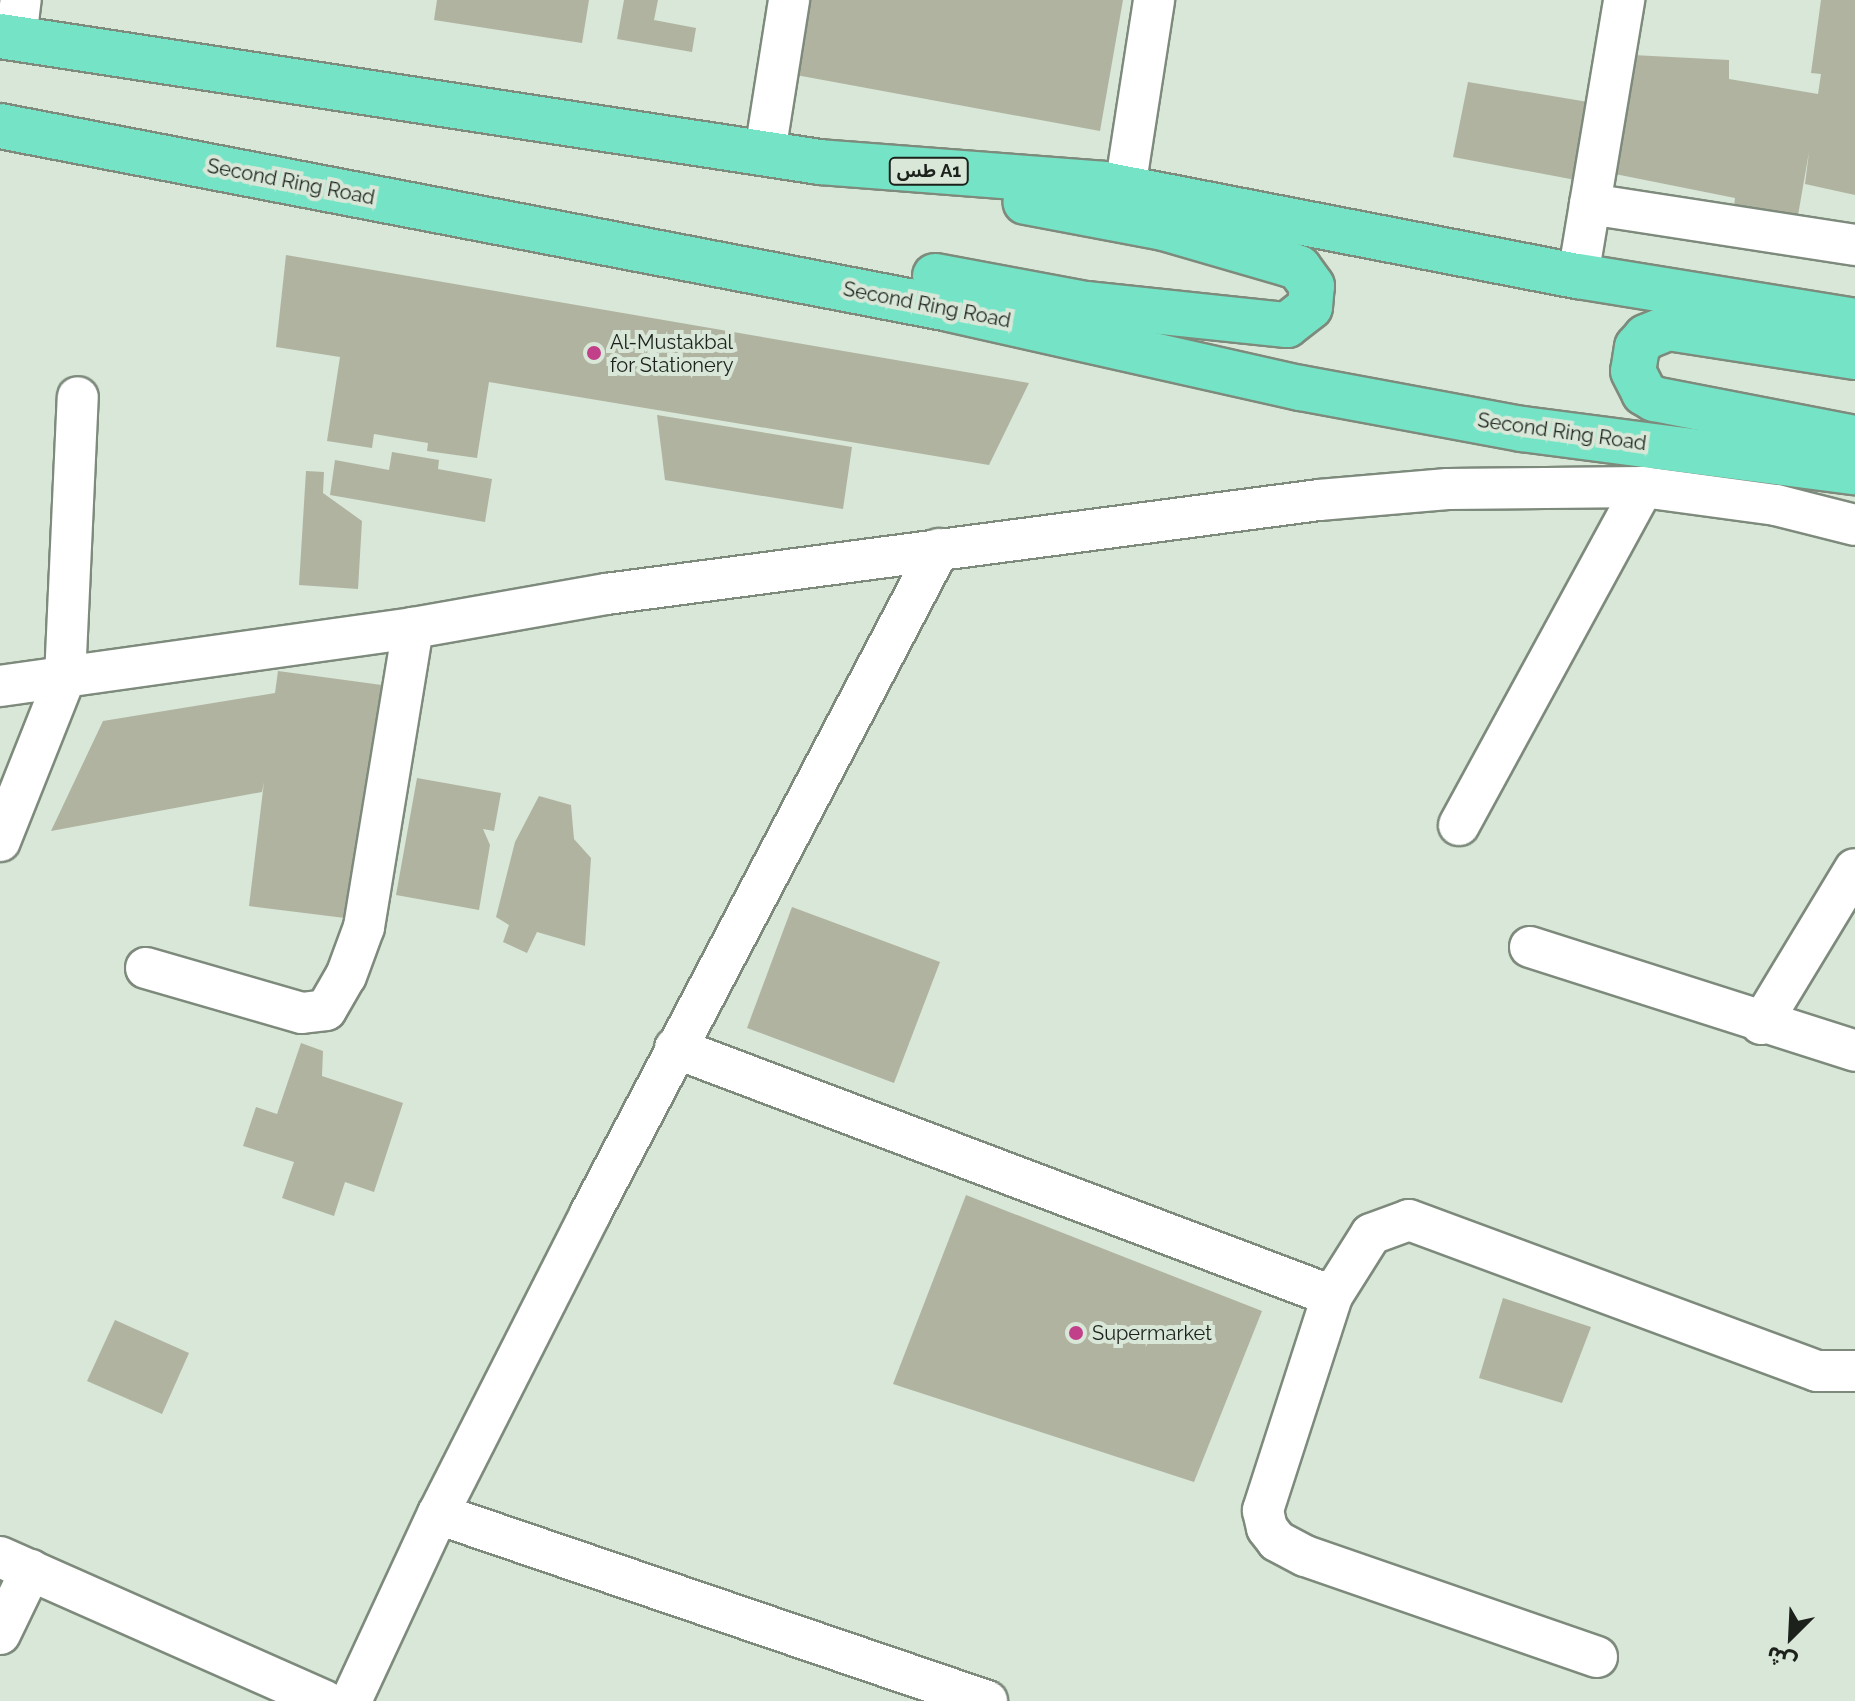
<!DOCTYPE html>
<meta charset="utf-8">
<style>
body{margin:0}
#map{position:relative;width:1855px;height:1701px;overflow:hidden;background:#d8e7d7;font-family:Raleway,"Noto Sans Arabic",sans-serif}
div>[style]{position:absolute}
[style*='--x']{left:calc(var(--x)*1px);top:calc(var(--y)*1px);width:calc(var(--w)*1px);rotate:calc(var(--a)*1deg)}
.building>*{inset:0;background:#b1b3a1}
.roads{filter:drop-shadow(2px 0 #7d8a7c) drop-shadow(-2px 0 #7d8a7c) drop-shadow(0 2px #7d8a7c) drop-shadow(0 -2px #7d8a7c)}
.minor>*{height:40px;margin:-20px;padding:0 20px;transform-origin:20px;border-radius:20px;background:#fff}
.highway>*{height:44px;margin:-22px;padding:0 22px;transform-origin:22px;border-radius:22px;background:#75e4c6}
.dots>*{width:22px;height:22px;translate:-50% -50%;box-sizing:border-box;border:4px solid #d8e7d7;border-radius:50%}
span{translate:-50% -50%;white-space:nowrap;text-align:center;line-height:1.15;-webkit-text-stroke:8px #d8e7d7;paint-order:stroke}
.shield-label span{padding:2px 6px;background:#d8e7d7;border:2px solid;border-radius:6px;-webkit-text-stroke-width:0}
.shield-label{font-size:18px;color:#1c211b;font-weight:700}
.street-label{font-size:20px;color:#1c211b}
.poi-label{font-size:20px;color:#1c211b}
.left{translate:0 -50%;text-align:left}
.north{position:absolute;left:1751px;top:1597px;width:80px;height:80px;-webkit-text-stroke:6px #d8e7d7;paint-order:stroke;rotate:204deg;font-size:22px;font-weight:700;line-height:32px;text-align:center;color:#1c211b}
.north::after{content:'';display:block;margin:auto;width:28px;height:36px;background:#1c211b;clip-path:polygon(50% 0,100% 100%,50% 72%,0 100%)}
</style>
<div id="map">
<div class="building">
<i style="clip-path:polygon(437px 0,589px 0,582px 43px,434px 20px)"></i>
<i style="clip-path:polygon(624px 0,658px 0,654px 20px,696px 28px,692px 52px,617px 39px)"></i>
<i style="clip-path:polygon(810px 0,1123px 0,1100px 131px,796px 75px)"></i>
<i style="clip-path:polygon(1821px 0,1855px 0,1855px 195px,1805px 184px,1809px 152px,1797px 221px,1733px 213px,1735px 198px,1615px 174px,1633px 55px,1729px 60px,1729px 79px,1818px 94px,1821px 74px,1811px 73px)"></i>
<i style="clip-path:polygon(1468px 82px,1594px 103px,1581px 181px,1453px 157px)"></i>
<i style="clip-path:polygon(286px 255px,1029px 383px,989px 465px,489px 382px,477px 458px,427px 451px,428px 443px,374px 434px,372px 448px,327px 441px,340px 357px,276px 347px)"></i>
<i style="clip-path:polygon(657px 415px,852px 447px,843px 509px,665px 480px)"></i>
<i style="clip-path:polygon(392px 452px,439px 460px,438px 469px,492px 479px,485px 522px,330px 495px,335px 460px,389px 470px)"></i>
<i style="clip-path:polygon(306px 471px,324px 472px,323px 493px,362px 521px,358px 589px,299px 585px)"></i>
<i style="clip-path:polygon(278px 671px,382px 685px,353px 919px,249px 906px,264px 782px,262px 792px,51px 831px,103px 721px,275px 693px)"></i>
<i style="clip-path:polygon(417px 778px,501px 793px,494px 831px,483px 829px,490px 845px,479px 910px,396px 895px)"></i>
<i style="clip-path:polygon(539px 796px,571px 805px,574px 839px,591px 858px,585px 946px,537px 932px,527px 953px,503px 942px,509px 925px,496px 917px,515px 842px)"></i>
<i style="clip-path:polygon(792px 907px,940px 962px,894px 1083px,747px 1028px)"></i>
<i style="clip-path:polygon(301px 1043px,323px 1051px,322px 1076px,403px 1103px,374px 1192px,345px 1182px,334px 1216px,282px 1198px,294px 1162px,243px 1146px,256px 1107px,277px 1114px)"></i>
<i style="clip-path:polygon(966px 1195px,1262px 1311px,1194px 1482px,893px 1384px)"></i>
<i style="clip-path:polygon(1503px 1298px,1591px 1327px,1562px 1403px,1479px 1378px)"></i>
<i style="clip-path:polygon(115px 1320px,189px 1353px,162px 1414px,87px 1381px)"></i>
</div>
<div class="roads">
<div class="minor">
<i style="--x:16;--y:38;--w:38;--a:-83"></i>
<i style="--x:765;--y:152;--w:154;--a:-81"></i>
<i style="--x:1125;--y:188;--w:190;--a:-81.2"></i>
<i style="--x:1590;--y:204;--w:268;--a:8.8"></i>
<i style="--x:1578;--y:276;--w:280;--a:-80.5"></i>
<i style="--x:0;--y:686;--w:417;--a:-8"></i>
<i style="--x:413;--y:628;--w:196;--a:-10"></i>
<i style="--x:606;--y:594;--w:719;--a:-7.51"></i>
<i style="--x:1319;--y:500;--w:129;--a:-4.9"></i>
<i style="--x:1448;--y:489;--w:195;--a:-0.6"></i>
<i style="--x:1643;--y:487;--w:134;--a:7.7"></i>
<i style="--x:1776;--y:505;--w:81;--a:14.2"></i>
<i style="--x:1459;--y:825;--w:385;--a:-61.4"></i>
<i style="--x:0;--y:841;--w:175;--a:-68.3"></i>
<i style="--x:65;--y:678;--w:281;--a:-87.4"></i>
<i style="--x:1530;--y:947;--w:341;--a:17.7"></i>
<i style="--x:146;--y:968;--w:162;--a:16.1"></i>
<i style="--x:302;--y:1013;--w:24;--a:-7"></i>
<i style="--x:326;--y:1010;--w:39;--a:-60"></i>
<i style="--x:346;--y:976;--w:52;--a:-69.8"></i>
<i style="--x:364;--y:927;--w:303;--a:-80.7"></i>
<i style="--x:1761;--y:1024;--w:181;--a:-58.8"></i>
<i style="--x:675;--y:1048;--w:702;--a:20.68"></i>
<i style="--x:438;--y:1514;--w:580;--a:18.81"></i>
<i style="--x:0;--y:1557;--w:355;--a:23.9"></i>
<i style="--x:0;--y:1634;--w:71;--a:-64.2"></i>
<i style="--x:1597;--y:1657;--w:309;--a:-160.9"></i>
<i style="--x:1305;--y:1556;--w:32;--a:-152"></i>
<i style="--x:1277;--y:1541;--w:16;--a:-128"></i>
<i style="--x:1267;--y:1528;--w:18;--a:-103"></i>
<i style="--x:1263;--y:1510;--w:225;--a:-72.1"></i>
<i style="--x:1332;--y:1296;--w:73;--a:-57.8"></i>
<i style="--x:1371;--y:1234;--w:40;--a:-20.2"></i>
<i style="--x:1409;--y:1220;--w:435;--a:20.3"></i>
<i style="--x:1817;--y:1371;--w:38;--a:0"></i>
<i style="--x:351;--y:1701;--w:206;--a:-65.1"></i>
<i style="--x:438;--y:1514;--w:336;--a:-63.1"></i>
<i style="--x:590;--y:1214;--w:751;--a:-62.31"></i>
</div>
<div class="highway">
<i style="--x:0;--y:36;--w:830;--a:8.74"></i>
<i style="--x:820;--y:162;--w:284;--a:4.4"></i>
<i style="--x:1103;--y:184;--w:484;--a:11"></i>
<i style="--x:1578;--y:276;--w:281;--a:9.2"></i>
<i style="--x:0;--y:126;--w:966;--a:10.91"></i>
<i style="--x:949;--y:309;--w:360;--a:12.7"></i>
<i style="--x:1300;--y:388;--w:226;--a:10.5"></i>
<i style="--x:1522;--y:429;--w:336;--a:7.4"></i>
<i style="--x:935;--y:276;--w:154;--a:10.5"></i>
<i style="--x:1086;--y:304;--w:202;--a:6"></i>
<i style="--x:1287;--y:325;--w:29;--a:-38"></i>
<i style="--x:1310;--y:307;--w:21;--a:-85"></i>
<i style="--x:1312;--y:286;--w:22;--a:-126"></i>
<i style="--x:1299;--y:268;--w:12;--a:-160"></i>
<i style="--x:1288;--y:264;--w:130;--a:-163.9"></i>
<i style="--x:1163;--y:228;--w:140;--a:-169.3"></i>
<i style="--x:1855;--y:357;--w:189;--a:-171.2"></i>
<i style="--x:1668;--y:328;--w:24;--a:158"></i>
<i style="--x:1646;--y:337;--w:13;--a:132"></i>
<i style="--x:1637;--y:347;--w:24;--a:99"></i>
<i style="--x:1633;--y:371;--w:25;--a:63"></i>
<i style="--x:1644;--y:393;--w:12;--a:31"></i>
<i style="--x:1654;--y:399;--w:205;--a:11"></i>
</div>
</div>
<div class="dots">
<i style="left:594px;top:353px;background:#c14089"></i>
<i style="left:1076px;top:1333px;background:#c14089"></i>
</div>
<div class="shield-label">
<span style="left:929px;top:171px">طس A1</span>
</div>
<div class="street-label">
<span style="left:291px;top:182px;rotate:11deg">Second Ring Road</span>
<span style="left:927px;top:305px;rotate:11deg">Second Ring Road</span>
<span style="left:1562px;top:432px;rotate:8deg">Second Ring Road</span>
</div>
<div class="poi-label">
<span class="left" style="left:610px;top:354px">Al-Mustakbal<br>for Stationery</span>
<span class="left" style="left:1092px;top:1333px">Supermarket</span>
</div>
<div class="north">ش</div>
</div>
